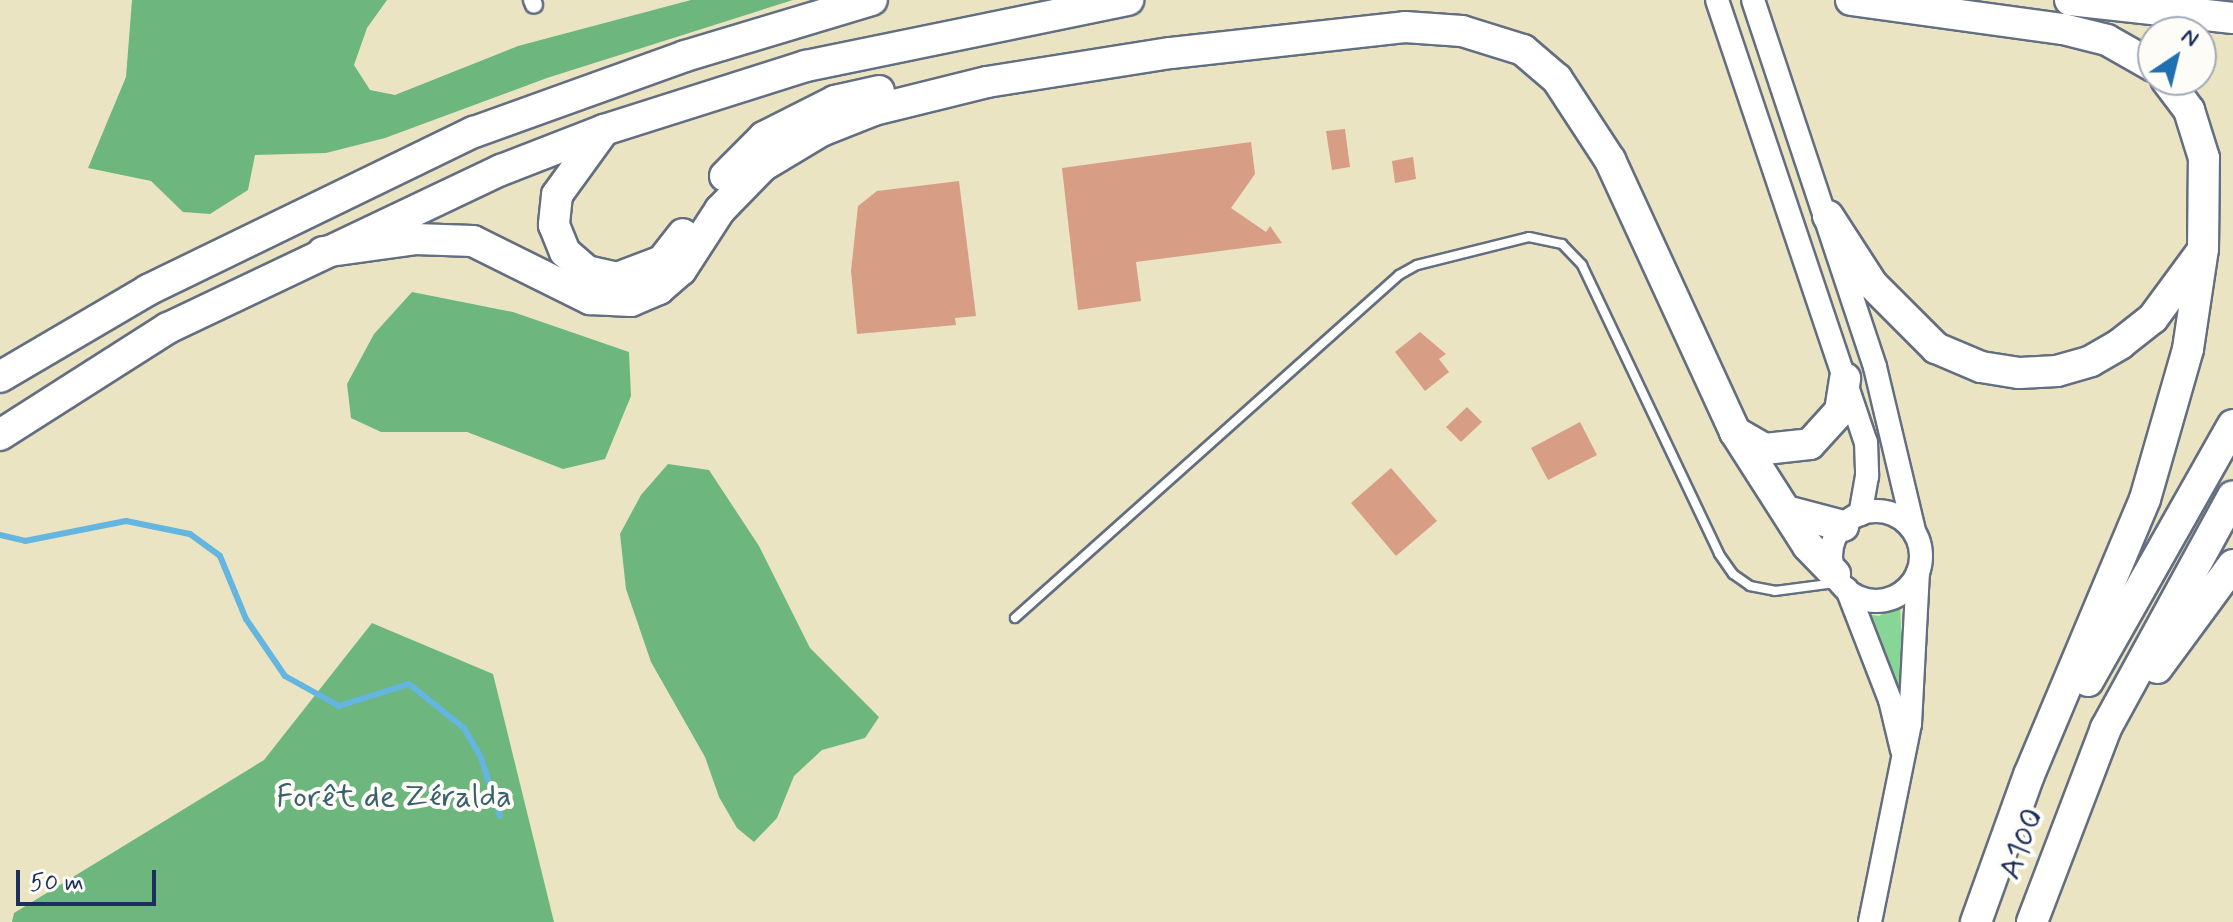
<!DOCTYPE html>
<meta charset="utf-8">
<style>
body{margin:0}
#map{position:relative;width:2233px;height:922px;overflow:hidden;background:#eae4c3;font-family:Mynerve,sans-serif}
div>[style]{position:absolute}
[style*='--x']{left:calc(var(--x)*1px);top:calc(var(--y)*1px);width:calc(var(--w)*1px);rotate:calc(var(--a)*1deg)}
.green>*{inset:0;background:#87d695}
.forest>*{inset:0;background:#6db77e}
.stream>*{height:6px;margin:-3px;padding:0 3px;transform-origin:3px;border-radius:3px;background:#64b5df}
.building>*{inset:0;background:#d79e85}
.roads{filter:drop-shadow(2px 0 #636e81) drop-shadow(-2px 0 #636e81) drop-shadow(0 2px #636e81) drop-shadow(0 -2px #636e81)}
.lane>*{height:8px;margin:-4px;padding:0 4px;transform-origin:4px;border-radius:4px;background:#fff}
.street>*{height:16px;margin:-8px;padding:0 8px;transform-origin:8px;border-radius:8px;background:#fff}
.secondary>*{height:22px;margin:-11px;padding:0 11px;transform-origin:11px;border-radius:11px;background:#fff}
.secondary>.ring{margin:-11px;padding:0;box-sizing:content-box;background:none;border:22px solid #fff;border-radius:50%}
.highway>*{height:30px;margin:-15px;padding:0 15px;transform-origin:15px;border-radius:15px;background:#fff}
span{translate:-50% -50%;white-space:nowrap;text-align:center;line-height:1.15;-webkit-text-stroke:8px #fdfcf7;paint-order:stroke}
.park-label{font-size:32px;color:#3b616e}
.street-label{font-size:32px;color:#1b2f5e}
.north{position:absolute;left:2137px;top:16px;width:80px;height:80px;box-sizing:border-box;background:#fdfcf7;border:2px solid #a3aaba;border-radius:50%;rotate:35deg;font-size:22px;font-weight:700;line-height:32px;text-align:center;color:#1b2f5e}
.north::after{content:'';display:block;margin:auto;width:28px;height:36px;background:#1f6fb2;clip-path:polygon(50% 0,100% 100%,50% 72%,0 100%)}
.scale{position:absolute;left:16px;top:870px;width:140px;height:36px;box-sizing:border-box;border:4px solid #1b2f5e;border-top:0;padding-left:10px;font-size:24px;line-height:28px;white-space:nowrap;color:#1b2f5e;-webkit-text-stroke:6px #fdfcf7;paint-order:stroke}
</style>
<div id="map">
<div class="green">
<i style="clip-path:polygon(1900px 604px,1903px 665px,1899px 712px,1888px 657px,1866px 614px,1879px 616px)"></i>
</div>
<div class="forest">
<i style="clip-path:polygon(132px 0,387px 0,367px 28px,354px 65px,370px 90px,395px 95px,518px 46px,691px 0,793px 0,547px 78px,385px 138px,326px 153px,255px 155px,248px 190px,210px 214px,183px 212px,151px 181px,88px 168px,126px 77px)"></i>
<i style="clip-path:polygon(412px 292px,513px 312px,629px 352px,631px 396px,605px 459px,563px 469px,467px 432px,381px 432px,351px 418px,347px 384px,374px 334px)"></i>
<i style="clip-path:polygon(668px 464px,709px 470px,759px 546px,810px 648px,879px 717px,865px 738px,822px 750px,794px 776px,777px 818px,754px 842px,737px 828px,719px 797px,705px 757px,651px 662px,626px 589px,620px 534px,641px 495px)"></i>
<i style="clip-path:polygon(372px 623px,493px 674px,554px 922px,12px 922px,14px 913px,264px 760px)"></i>
</div>
<div class="stream">
<i style="--x:0;--y:535;--w:26;--a:13"></i>
<i style="--x:25;--y:541;--w:103;--a:-11.2"></i>
<i style="--x:126;--y:521;--w:65;--a:11.5"></i>
<i style="--x:190;--y:534;--w:37;--a:36"></i>
<i style="--x:220;--y:556;--w:68;--a:67.6"></i>
<i style="--x:246;--y:619;--w:69;--a:55.6"></i>
<i style="--x:285;--y:676;--w:62;--a:29.1"></i>
<i style="--x:339;--y:706;--w:73;--a:-17.4"></i>
<i style="--x:409;--y:684;--w:70;--a:38.7"></i>
<i style="--x:464;--y:728;--w:34;--a:60"></i>
<i style="--x:481;--y:758;--w:61;--a:71.9"></i>
</div>
<div class="building">
<i style="clip-path:polygon(1345px 129px,1350px 167px,1332px 170px,1326px 131px)"></i>
<i style="clip-path:polygon(1251px 142px,1255px 174px,1231px 208px,1266px 232px,1270px 226px,1282px 243px,1136px 262px,1141px 301px,1078px 310px,1062px 168px)"></i>
<i style="clip-path:polygon(1413px 157px,1416px 179px,1395px 183px,1392px 161px)"></i>
<i style="clip-path:polygon(959px 181px,976px 316px,955px 318px,956px 325px,857px 334px,851px 271px,858px 206px,877px 191px)"></i>
<i style="clip-path:polygon(1420px 332px,1446px 354px,1439px 359px,1449px 372px,1425px 391px,1395px 352px)"></i>
<i style="clip-path:polygon(1467px 407px,1482px 422px,1461px 442px,1446px 427px)"></i>
<i style="clip-path:polygon(1580px 422px,1597px 455px,1548px 480px,1531px 448px)"></i>
<i style="clip-path:polygon(1391px 468px,1437px 521px,1396px 556px,1351px 503px)"></i>
</div>
<div class="roads">
<div class="lane">
<i style="--x:1015;--y:618;--w:515;--a:-41.77"></i>
<i style="--x:1399;--y:275;--w:21;--a:-29"></i>
<i style="--x:1417;--y:265;--w:115;--a:-14"></i>
<i style="--x:1529;--y:237;--w:34;--a:12"></i>
<i style="--x:1562;--y:244;--w:29;--a:46"></i>
<i style="--x:1582;--y:265;--w:320;--a:64.6"></i>
<i style="--x:1719;--y:554;--w:24;--a:55"></i>
<i style="--x:1733;--y:574;--w:21;--a:35"></i>
<i style="--x:1750;--y:586;--w:25;--a:11"></i>
<i style="--x:1775;--y:591;--w:62;--a:-7.5"></i>
</div>
<div class="street">
<i style="--x:532;--y:0;--w:5;--a:68"></i>
</div>
<div class="secondary">
<i style="--x:1717;--y:0;--w:466;--a:71.4"></i>
<i style="--x:1866;--y:442;--w:34;--a:88"></i>
<i style="--x:1867;--y:476;--w:39;--a:100"></i>
<i style="--x:1753;--y:0;--w:387;--a:71.6"></i>
<i style="--x:1875;--y:367;--w:169;--a:76.6"></i>
<i class="ring" style="left:1831px;top:511px;width:68px;height:68px"></i>
<i style="--x:1847;--y:589;--w:119;--a:68.8"></i>
<i style="--x:1890;--y:700;--w:51;--a:76.5"></i>
<i style="--x:1870;--y:922;--w:202;--a:-78.6"></i>
<i style="--x:1910;--y:724;--w:152;--a:-87"></i>
</div>
<div class="highway">
<i style="--x:1851;--y:0;--w:214;--a:7.8"></i>
<i style="--x:2063;--y:29;--w:45;--a:14"></i>
<i style="--x:2107;--y:40;--w:53;--a:29.5"></i>
<i style="--x:2070;--y:0;--w:164;--a:6.3"></i>
<i style="--x:604;--y:130;--w:80;--a:125.9"></i>
<i style="--x:557;--y:195;--w:30;--a:96"></i>
<i style="--x:554;--y:225;--w:29;--a:68"></i>
<i style="--x:565;--y:252;--w:29;--a:41"></i>
<i style="--x:587;--y:271;--w:31;--a:13"></i>
<i style="--x:617;--y:278;--w:48;--a:-20.7"></i>
<i style="--x:662;--y:261;--w:34;--a:-52"></i>
<i style="--x:725;--y:176;--w:55;--a:-45"></i>
<i style="--x:764;--y:137;--w:80;--a:-26.9"></i>
<i style="--x:835;--y:101;--w:45;--a:-12.8"></i>
<i style="--x:1828;--y:216;--w:81;--a:57.1"></i>
<i style="--x:1872;--y:284;--w:91;--a:45"></i>
<i style="--x:1936;--y:348;--w:49;--a:22.9"></i>
<i style="--x:1981;--y:367;--w:39;--a:9"></i>
<i style="--x:2020;--y:373;--w:37;--a:-3"></i>
<i style="--x:2057;--y:371;--w:35;--a:-16"></i>
<i style="--x:2091;--y:361;--w:34;--a:-30"></i>
<i style="--x:2120;--y:344;--w:42;--a:-38.2"></i>
<i style="--x:2153;--y:318;--w:79;--a:-53.7"></i>
<i style="--x:323;--y:252;--w:93;--a:-8"></i>
<i style="--x:415;--y:239;--w:58;--a:2"></i>
<i style="--x:473;--y:241;--w:131;--a:26.4"></i>
<i style="--x:590;--y:299;--w:41;--a:2.8"></i>
<i style="--x:631;--y:301;--w:30;--a:-23"></i>
<i style="--x:659;--y:289;--w:29;--a:-41"></i>
<i style="--x:681;--y:270;--w:72;--a:-57"></i>
<i style="--x:720;--y:210;--w:62;--a:-45.7"></i>
<i style="--x:763;--y:166;--w:68;--a:-31.1"></i>
<i style="--x:821;--y:131;--w:57;--a:-21.6"></i>
<i style="--x:874;--y:110;--w:116;--a:-13.9"></i>
<i style="--x:987;--y:82;--w:186;--a:-9"></i>
<i style="--x:1171;--y:53;--w:235;--a:-6.3"></i>
<i style="--x:1405;--y:27;--w:57;--a:4"></i>
<i style="--x:1462;--y:31;--w:64;--a:17.3"></i>
<i style="--x:1523;--y:50;--w:45;--a:40.5"></i>
<i style="--x:1557;--y:79;--w:97;--a:56.8"></i>
<i style="--x:1610;--y:160;--w:299;--a:65.3"></i>
<i style="--x:1735;--y:432;--w:135;--a:57.4"></i>
<i style="--x:1808;--y:546;--w:39;--a:46"></i>
<i style="--x:0;--y:377;--w:172;--a:-30.4"></i>
<i style="--x:148;--y:290;--w:362;--a:-25.9"></i>
<i style="--x:474;--y:132;--w:224;--a:-19.8"></i>
<i style="--x:685;--y:56;--w:195;--a:-16.7"></i>
<i style="--x:1735;--y:432;--w:34;--a:30"></i>
<i style="--x:1765;--y:449;--w:45;--a:-6.3"></i>
<i style="--x:1810;--y:444;--w:45;--a:-47.7"></i>
<i style="--x:1840;--y:411;--w:33;--a:-81"></i>
<i style="--x:0;--y:435;--w:199;--a:-32.5"></i>
<i style="--x:168;--y:328;--w:369;--a:-25.4"></i>
<i style="--x:501;--y:170;--w:110;--a:-21.2"></i>
<i style="--x:604;--y:130;--w:212;--a:-17.6"></i>
<i style="--x:806;--y:66;--w:329;--a:-11.6"></i>
<i style="--x:1790;--y:512;--w:55;--a:14.8"></i>
<i style="--x:2157;--y:668;--w:128;--a:-53.6"></i>
<i style="--x:2088;--y:681;--w:294;--a:-60.5"></i>
<i style="--x:1976;--y:922;--w:156;--a:-70.2"></i>
<i style="--x:2029;--y:775;--w:299;--a:-67.2"></i>
<i style="--x:2145;--y:499;--w:156;--a:-74"></i>
<i style="--x:2188;--y:349;--w:101;--a:-81.5"></i>
<i style="--x:2203;--y:249;--w:91;--a:-89.4"></i>
<i style="--x:2204;--y:158;--w:50;--a:-107.4"></i>
<i style="--x:2189;--y:110;--w:38;--a:-127"></i>
<i style="--x:2032;--y:922;--w:208;--a:-69.1"></i>
<i style="--x:2106;--y:728;--w:264;--a:-61.3"></i>
</div>
</div>
<div class="park-label">
<span style="left:394px;top:797px">Forêt de Zéralda</span>
</div>
<div class="street-label">
<span style="left:2022px;top:844px;rotate:-69deg">A100</span>
</div>
<div class="north">N</div>
<div class="scale">50 m</div>
</div>
